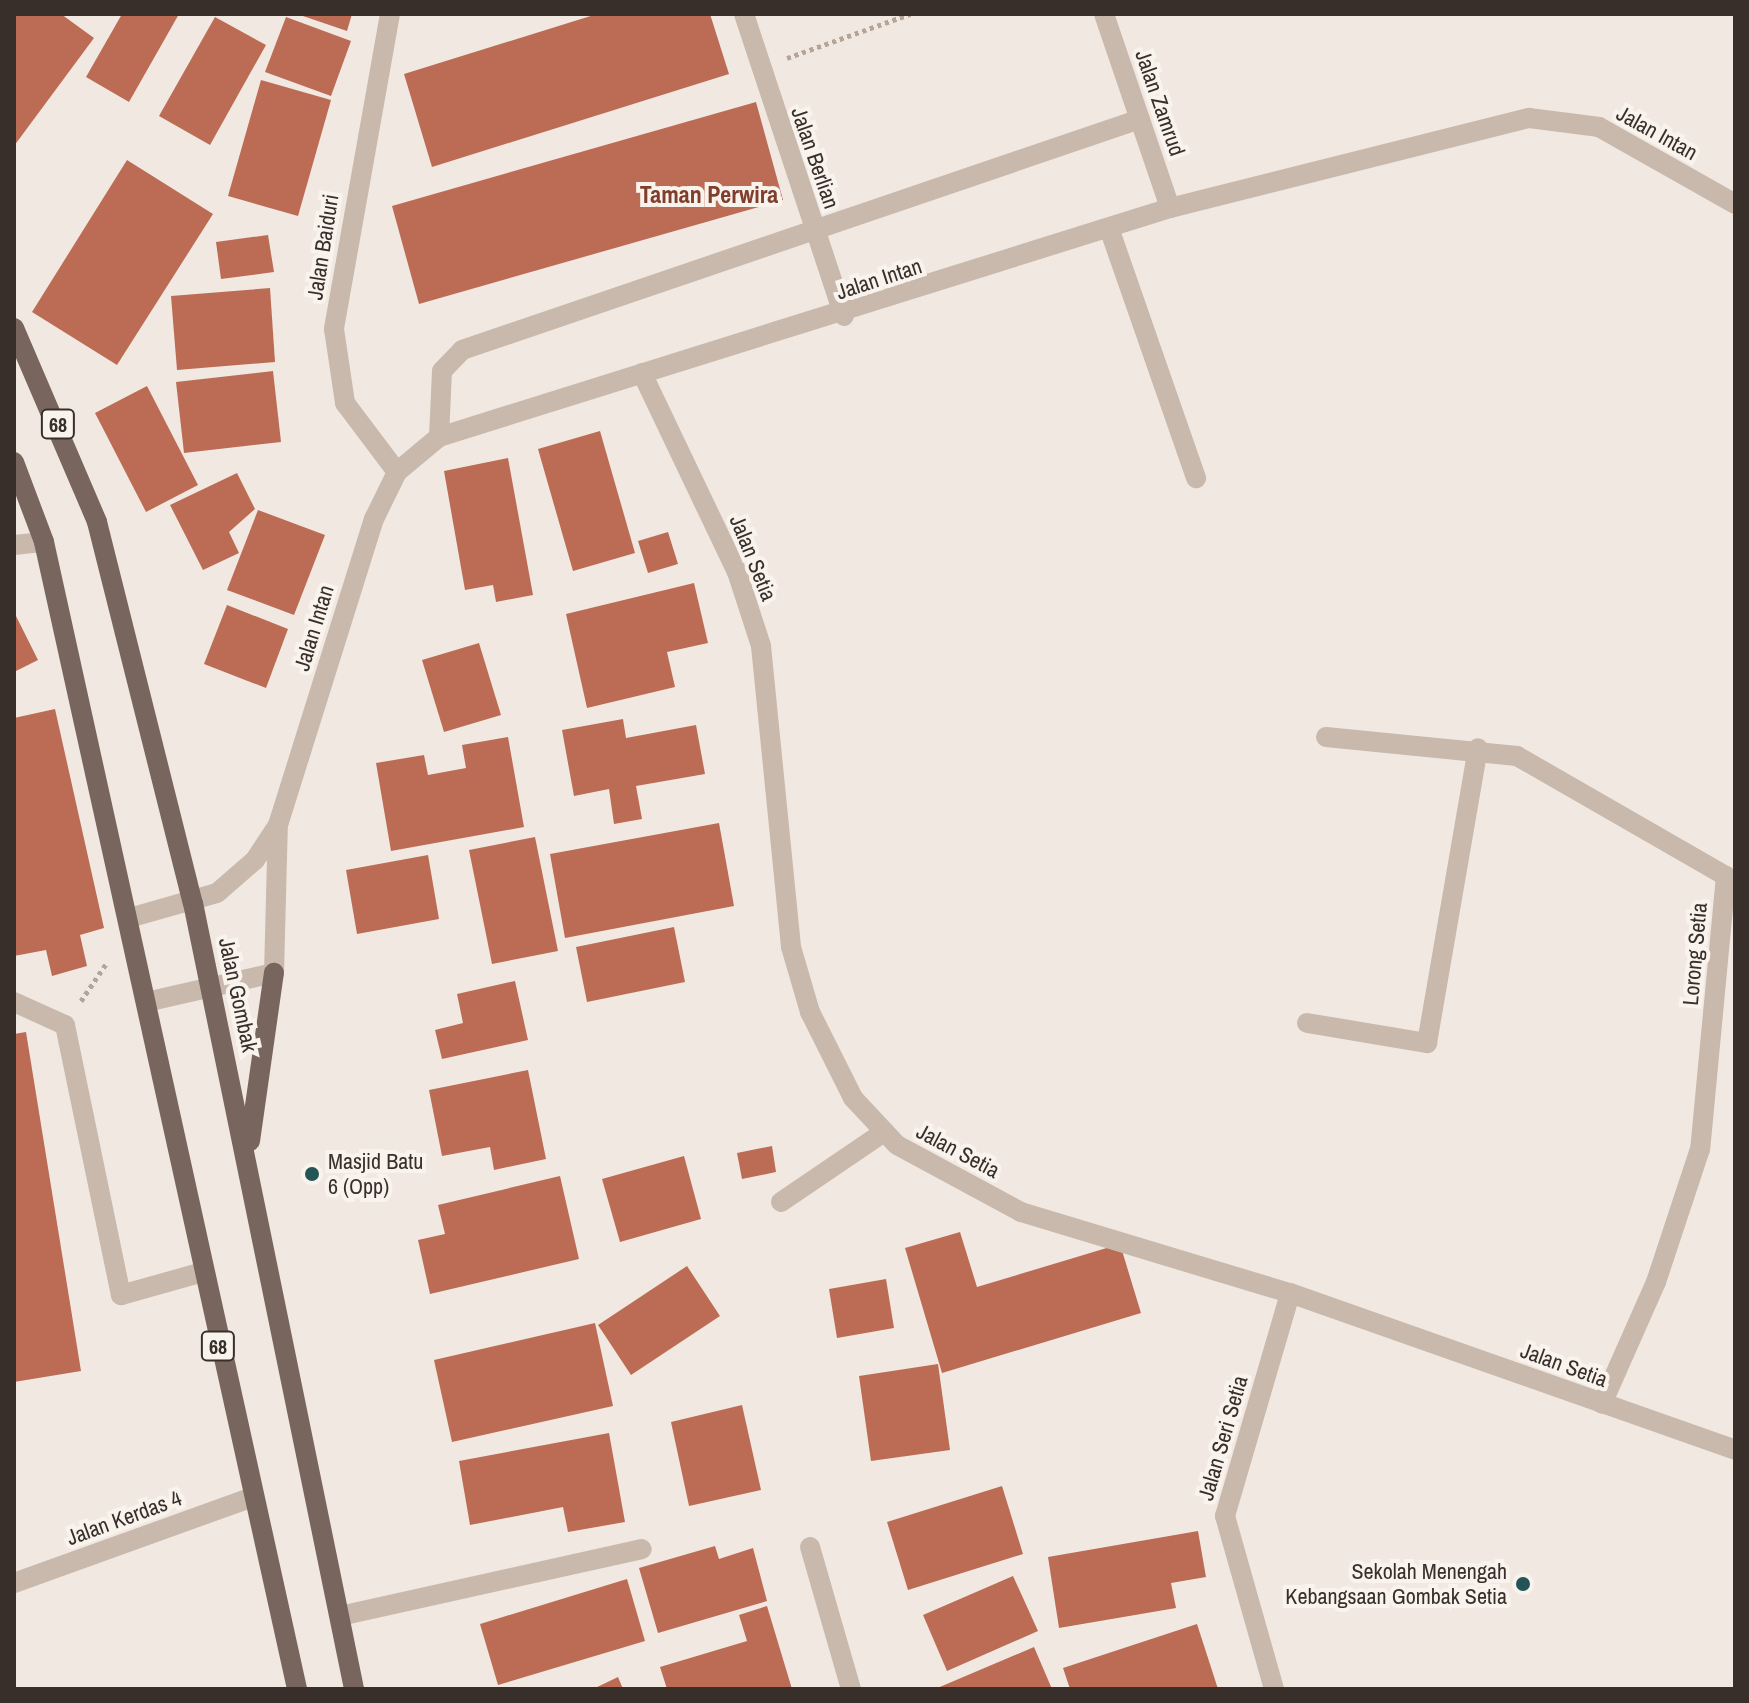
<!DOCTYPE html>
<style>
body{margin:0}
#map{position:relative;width:1749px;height:1703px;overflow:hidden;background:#f1e9e1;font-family:"Archivo Narrow",sans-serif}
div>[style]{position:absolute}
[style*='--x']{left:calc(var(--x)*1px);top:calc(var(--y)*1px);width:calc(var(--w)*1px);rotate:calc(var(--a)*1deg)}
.building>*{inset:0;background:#bc6c54}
.path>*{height:5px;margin-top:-2.5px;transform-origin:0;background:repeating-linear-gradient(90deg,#b5a498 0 4px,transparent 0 8px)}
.minor>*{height:20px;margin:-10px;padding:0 10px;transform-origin:10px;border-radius:10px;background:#c9b9ad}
.major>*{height:20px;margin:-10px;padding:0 10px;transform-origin:10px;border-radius:10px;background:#78665e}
.dots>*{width:22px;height:22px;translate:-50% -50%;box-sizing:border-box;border:4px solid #f9f3ed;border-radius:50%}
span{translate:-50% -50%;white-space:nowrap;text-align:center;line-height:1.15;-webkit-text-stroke:8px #f9f3ed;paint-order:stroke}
.shield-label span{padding:2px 6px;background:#f9f3ed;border:2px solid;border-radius:6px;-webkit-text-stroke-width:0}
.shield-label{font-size:20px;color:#382f2b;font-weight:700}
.street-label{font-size:22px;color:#382f2b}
.poi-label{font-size:22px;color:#382f2b}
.left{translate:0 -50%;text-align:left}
.right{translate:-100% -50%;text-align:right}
.neighbourhood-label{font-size:24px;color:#803e2b;font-weight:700}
.frame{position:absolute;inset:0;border:16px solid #382f2b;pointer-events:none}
</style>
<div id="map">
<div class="building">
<i style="clip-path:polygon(14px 14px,61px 14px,94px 38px,14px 146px)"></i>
<i style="clip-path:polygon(122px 14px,179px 14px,129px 102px,86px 77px)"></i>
<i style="clip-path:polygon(297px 14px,352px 14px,347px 31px)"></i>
<i style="clip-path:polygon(597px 14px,710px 14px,729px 74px,432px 167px,404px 74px)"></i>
<i style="clip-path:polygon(215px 17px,266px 45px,210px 145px,159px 116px)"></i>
<i style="clip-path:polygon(286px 17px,351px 41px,331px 96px,265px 72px)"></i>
<i style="clip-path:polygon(261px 80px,331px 100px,298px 216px,228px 196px)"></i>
<i style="clip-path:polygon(756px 102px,783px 200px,419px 304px,392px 206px)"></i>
<i style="clip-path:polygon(127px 160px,213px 214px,117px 365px,32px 312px)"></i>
<i style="clip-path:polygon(268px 235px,274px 272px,221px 279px,216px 242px)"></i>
<i style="clip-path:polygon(270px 288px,275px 362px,177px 370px,171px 296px)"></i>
<i style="clip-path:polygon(273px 371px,281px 442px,184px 453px,176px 382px)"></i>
<i style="clip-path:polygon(147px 386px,198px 485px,146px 512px,95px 413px)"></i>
<i style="clip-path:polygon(600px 431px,635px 553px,573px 571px,538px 449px)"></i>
<i style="clip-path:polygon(508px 458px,533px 595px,496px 602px,493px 585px,465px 590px,444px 471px)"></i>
<i style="clip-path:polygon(237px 473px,255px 509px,229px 532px,239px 553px,203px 570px,170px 505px)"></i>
<i style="clip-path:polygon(258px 510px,325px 535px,294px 615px,227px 590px)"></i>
<i style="clip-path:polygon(668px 532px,678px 564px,648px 573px,638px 541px)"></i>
<i style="clip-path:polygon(694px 583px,708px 643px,667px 652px,675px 687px,587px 708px,566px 614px)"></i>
<i style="clip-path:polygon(227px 605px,288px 629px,266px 688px,204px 664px)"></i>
<i style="clip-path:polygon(14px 612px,38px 660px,14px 672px)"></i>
<i style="clip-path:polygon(479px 643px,501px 715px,444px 732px,422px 660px)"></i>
<i style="clip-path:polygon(55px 709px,104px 928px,80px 935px,87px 966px,52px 976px,46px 950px,14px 956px,14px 718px)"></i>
<i style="clip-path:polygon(623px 719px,626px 738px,696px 725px,705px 774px,636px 786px,642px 819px,614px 824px,609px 789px,574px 796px,562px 730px)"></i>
<i style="clip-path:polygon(508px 737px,524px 827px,391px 851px,376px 763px,424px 755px,428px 775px,466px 768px,462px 745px)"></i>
<i style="clip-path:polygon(719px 823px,734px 906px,565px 938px,550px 854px)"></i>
<i style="clip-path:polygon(535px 837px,558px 951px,492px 964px,469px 850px)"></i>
<i style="clip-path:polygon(428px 855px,439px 919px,357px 934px,346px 870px)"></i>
<i style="clip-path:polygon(674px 927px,685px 982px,587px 1002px,576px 947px)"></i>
<i style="clip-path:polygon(515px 981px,528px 1040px,442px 1059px,435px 1030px,463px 1023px,457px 994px)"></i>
<i style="clip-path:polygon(26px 1032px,81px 1371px,14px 1382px,14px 1034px)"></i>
<i style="clip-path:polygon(528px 1070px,546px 1159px,494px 1170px,490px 1147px,442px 1156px,429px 1090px)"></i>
<i style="clip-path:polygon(772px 1146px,776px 1172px,742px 1179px,737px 1153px)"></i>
<i style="clip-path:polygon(684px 1156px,701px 1219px,620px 1242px,602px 1179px)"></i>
<i style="clip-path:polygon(560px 1176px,579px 1259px,430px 1294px,418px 1240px,445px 1234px,438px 1205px)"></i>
<i style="clip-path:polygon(960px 1232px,977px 1287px,1120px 1244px,1141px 1313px,942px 1373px,905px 1248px)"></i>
<i style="clip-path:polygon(687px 1266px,720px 1316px,631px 1375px,598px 1325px)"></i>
<i style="clip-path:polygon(886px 1279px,894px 1328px,837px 1338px,829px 1289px)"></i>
<i style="clip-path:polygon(595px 1323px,613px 1406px,452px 1442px,434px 1360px)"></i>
<i style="clip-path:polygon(938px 1364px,950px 1450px,871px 1461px,859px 1376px)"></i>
<i style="clip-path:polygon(742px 1405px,761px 1490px,689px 1506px,671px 1422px)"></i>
<i style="clip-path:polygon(609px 1433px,625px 1522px,568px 1532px,563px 1507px,470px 1525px,459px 1461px)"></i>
<i style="clip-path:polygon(1002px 1486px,1023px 1554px,908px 1590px,887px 1522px)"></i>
<i style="clip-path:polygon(1198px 1531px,1206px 1577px,1171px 1583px,1176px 1608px,1059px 1628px,1048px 1557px)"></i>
<i style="clip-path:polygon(715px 1546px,719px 1559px,753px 1548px,767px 1601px,658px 1633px,639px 1568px)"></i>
<i style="clip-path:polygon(1013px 1576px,1038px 1631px,947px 1671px,923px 1615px)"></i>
<i style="clip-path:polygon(627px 1579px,645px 1641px,498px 1685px,480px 1624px)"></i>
<i style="clip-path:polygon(767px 1606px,792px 1689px,667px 1689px,660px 1667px,747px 1641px,739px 1615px)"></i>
<i style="clip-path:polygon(1197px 1624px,1218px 1689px,1070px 1689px,1063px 1668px)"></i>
<i style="clip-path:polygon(1034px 1647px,1052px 1689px,935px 1689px)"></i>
<i style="clip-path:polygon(618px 1677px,623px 1689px,593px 1689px)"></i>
</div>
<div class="path">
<i style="--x:787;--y:58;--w:131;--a:-19.7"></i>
<i style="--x:81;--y:1001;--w:45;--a:-56"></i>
</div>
<div class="minor">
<i style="--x:390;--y:14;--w:320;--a:100.1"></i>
<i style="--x:334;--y:329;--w:75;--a:81.5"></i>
<i style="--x:345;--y:403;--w:86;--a:53"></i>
<i style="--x:744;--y:14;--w:318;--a:71.7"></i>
<i style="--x:1104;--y:14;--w:205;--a:71.2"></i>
<i style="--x:1109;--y:228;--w:265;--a:70.8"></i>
<i style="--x:642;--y:373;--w:221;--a:64.5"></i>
<i style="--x:737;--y:572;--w:78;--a:72"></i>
<i style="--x:761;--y:646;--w:302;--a:84.3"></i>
<i style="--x:791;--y:947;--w:68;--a:73.7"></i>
<i style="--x:810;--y:1012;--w:96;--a:63.4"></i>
<i style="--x:853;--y:1098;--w:64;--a:46.9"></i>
<i style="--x:897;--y:1145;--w:141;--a:28.4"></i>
<i style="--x:1021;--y:1212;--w:281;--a:16.8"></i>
<i style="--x:1290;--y:1293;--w:472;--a:19.4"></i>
<i style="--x:439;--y:437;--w:66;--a:-87.4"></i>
<i style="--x:442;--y:371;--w:29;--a:-46"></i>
<i style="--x:462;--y:350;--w:716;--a:-18.81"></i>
<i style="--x:14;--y:545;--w:30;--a:-6"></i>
<i style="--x:1326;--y:737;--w:192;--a:5.7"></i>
<i style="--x:1517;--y:756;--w:241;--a:29.9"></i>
<i style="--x:1726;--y:876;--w:274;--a:95.4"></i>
<i style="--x:1700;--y:1149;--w:140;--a:108.3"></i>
<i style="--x:1656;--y:1282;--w:133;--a:113.9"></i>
<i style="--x:129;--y:918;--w:91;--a:-15.9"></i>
<i style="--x:217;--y:893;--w:50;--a:-41"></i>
<i style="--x:255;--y:860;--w:42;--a:-56.7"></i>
<i style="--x:278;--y:825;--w:321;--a:-72.6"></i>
<i style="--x:374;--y:519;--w:52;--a:-63.9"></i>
<i style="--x:397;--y:472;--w:55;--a:-39.8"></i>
<i style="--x:439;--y:437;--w:766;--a:-17.39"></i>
<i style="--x:1170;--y:208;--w:370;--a:-14.1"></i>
<i style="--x:1529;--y:118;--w:71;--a:7.3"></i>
<i style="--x:1599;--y:127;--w:156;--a:29.5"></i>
<i style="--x:14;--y:1002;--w:56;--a:24.3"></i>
<i style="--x:65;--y:1025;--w:276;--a:78.3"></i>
<i style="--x:121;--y:1295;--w:85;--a:-15.7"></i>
<i style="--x:146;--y:1002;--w:131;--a:-12.8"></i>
<i style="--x:274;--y:973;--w:148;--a:-88.5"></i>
<i style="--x:1307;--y:1023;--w:122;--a:9.5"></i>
<i style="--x:1427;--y:1043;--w:299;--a:-80.2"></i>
<i style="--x:781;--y:1202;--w:125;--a:-34.2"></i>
<i style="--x:810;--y:1547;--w:148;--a:73.9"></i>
<i style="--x:14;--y:1583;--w:251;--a:-19.8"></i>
<i style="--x:340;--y:1616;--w:309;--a:-12.5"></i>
<i style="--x:1274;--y:1689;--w:180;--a:-105.8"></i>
<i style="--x:1225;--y:1516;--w:232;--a:-73.7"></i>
</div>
<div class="major">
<i style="--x:14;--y:328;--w:211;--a:66.8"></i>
<i style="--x:97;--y:522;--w:393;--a:75.9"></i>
<i style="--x:193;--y:903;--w:802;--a:78.42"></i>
<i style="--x:14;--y:462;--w:85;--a:69.4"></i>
<i style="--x:44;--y:542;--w:1175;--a:77.56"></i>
<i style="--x:250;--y:1141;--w:170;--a:-81.9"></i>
</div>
<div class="dots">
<i style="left:312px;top:1174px;background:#245456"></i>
<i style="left:1523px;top:1584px;background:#245456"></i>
</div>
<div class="shield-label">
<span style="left:58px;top:424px">68</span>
<span style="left:218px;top:1346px">68</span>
</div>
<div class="street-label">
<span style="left:1160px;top:103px;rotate:71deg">Jalan Zamrud</span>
<span style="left:1657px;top:133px;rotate:29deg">Jalan Intan</span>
<span style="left:815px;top:158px;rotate:71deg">Jalan Berlian</span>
<span style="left:323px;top:247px;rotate:-81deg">Jalan Baiduri</span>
<span style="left:879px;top:279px;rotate:-18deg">Jalan Intan</span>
<span style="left:753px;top:558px;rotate:68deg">Jalan Setia</span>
<span style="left:314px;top:628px;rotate:-73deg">Jalan Intan</span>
<span style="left:1695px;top:954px;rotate:-85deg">Lorong Setia</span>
<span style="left:238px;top:995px;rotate:78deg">Jalan Gombak</span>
<span style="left:958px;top:1151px;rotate:28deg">Jalan Setia</span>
<span style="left:1564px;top:1365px;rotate:20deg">Jalan Setia</span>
<span style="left:1223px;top:1438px;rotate:-74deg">Jalan Seri Setia</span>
<span style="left:124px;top:1518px;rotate:-20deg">Jalan Kerdas 4</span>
</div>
<div class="poi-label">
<span class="left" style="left:328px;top:1174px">Masjid Batu<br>6 (Opp)</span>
<span class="right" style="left:1507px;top:1584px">Sekolah Menengah<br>Kebangsaan Gombak Setia</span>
</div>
<div class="neighbourhood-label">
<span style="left:709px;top:195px">Taman Perwira</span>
</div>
<div class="frame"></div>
</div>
